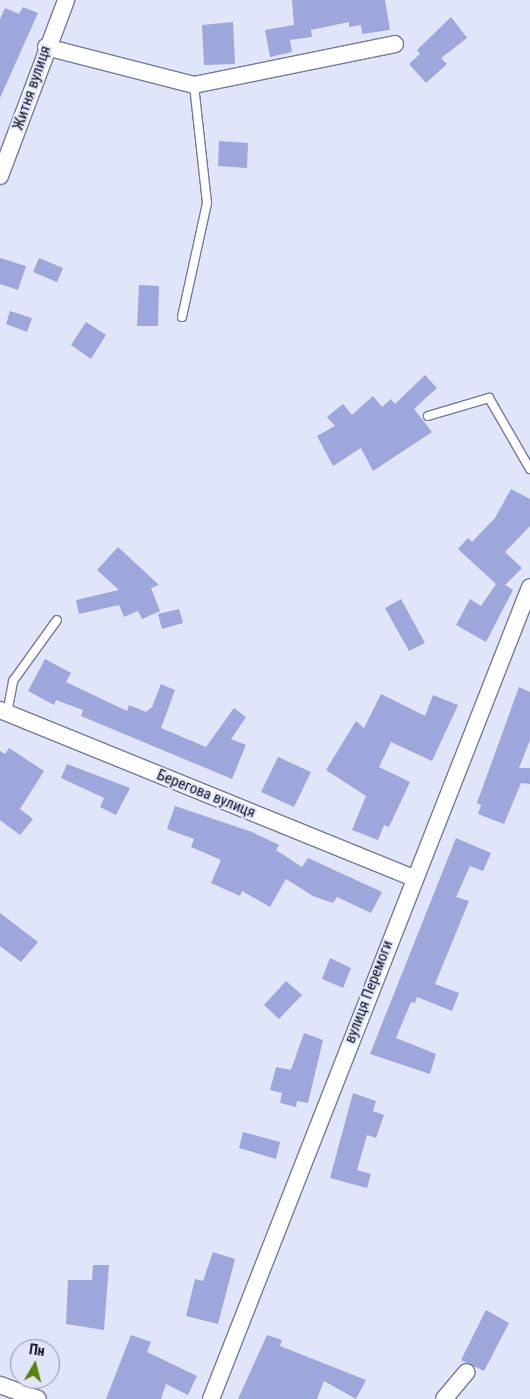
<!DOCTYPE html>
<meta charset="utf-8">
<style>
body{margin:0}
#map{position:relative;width:530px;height:1399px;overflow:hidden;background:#e0e5fa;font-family:"Roboto Condensed",sans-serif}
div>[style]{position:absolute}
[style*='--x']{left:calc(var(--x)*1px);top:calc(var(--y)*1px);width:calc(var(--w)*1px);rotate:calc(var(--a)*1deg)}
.building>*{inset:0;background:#9da7db}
.roads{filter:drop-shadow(1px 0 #747a99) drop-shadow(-1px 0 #747a99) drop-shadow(0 1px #747a99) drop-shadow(0 -1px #747a99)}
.lane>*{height:8px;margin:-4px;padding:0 4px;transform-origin:4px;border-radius:4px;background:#fff}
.street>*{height:16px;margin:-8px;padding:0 8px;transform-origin:8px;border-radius:8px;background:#fff}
span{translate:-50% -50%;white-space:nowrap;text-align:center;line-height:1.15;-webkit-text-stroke:4px #e0e5fa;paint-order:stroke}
.street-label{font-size:15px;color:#121420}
.north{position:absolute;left:10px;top:1339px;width:50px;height:50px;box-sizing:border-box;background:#e0e5fa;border:1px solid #8e91a3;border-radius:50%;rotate:8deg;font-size:14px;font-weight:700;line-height:20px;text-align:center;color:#121420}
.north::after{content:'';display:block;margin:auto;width:18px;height:22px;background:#5a8207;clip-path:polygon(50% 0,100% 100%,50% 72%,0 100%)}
</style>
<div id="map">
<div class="building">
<i style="clip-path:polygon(292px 0,385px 0,390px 30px,362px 34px,361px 25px,349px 27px,349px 22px,311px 30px,312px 37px,290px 40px,292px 52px,270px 57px,265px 30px,294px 25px)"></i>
<i style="clip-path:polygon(23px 7px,38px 13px,0 98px,0 19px,5px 8px,19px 14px)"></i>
<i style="clip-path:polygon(451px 17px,467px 38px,441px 58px,447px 64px,426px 83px,409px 64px,420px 54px,417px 50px)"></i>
<i style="clip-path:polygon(233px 22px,235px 64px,204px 65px,202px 25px)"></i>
<i style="clip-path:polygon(219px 141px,248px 143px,247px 168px,218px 166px)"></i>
<i style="clip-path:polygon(0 258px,26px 266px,18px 290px,0 284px)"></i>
<i style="clip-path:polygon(39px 258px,63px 268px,57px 282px,33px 272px)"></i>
<i style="clip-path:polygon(139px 285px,159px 286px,158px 326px,137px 326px)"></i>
<i style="clip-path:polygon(10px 311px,32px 318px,27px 332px,6px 324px)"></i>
<i style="clip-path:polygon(86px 322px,106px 335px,91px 359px,71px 345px)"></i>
<i style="clip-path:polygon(425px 375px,437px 388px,414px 409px,432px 432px,373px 471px,361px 448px,333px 466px,317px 436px,335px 426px,327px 417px,343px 404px,352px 415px,373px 396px,382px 407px,391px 399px,395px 404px)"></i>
<i style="clip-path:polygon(511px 489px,530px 499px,530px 526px,505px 552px,522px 568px,505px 585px,513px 590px,486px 642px,456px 625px,470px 599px,481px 606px,496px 584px,458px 549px,468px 538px,472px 542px,495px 518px)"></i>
<i style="clip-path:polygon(118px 547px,159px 585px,151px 588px,160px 611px,142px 619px,138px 611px,124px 617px,119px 605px,79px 614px,76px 600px,119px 590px,97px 570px)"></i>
<i style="clip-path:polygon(401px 599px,425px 643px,409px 651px,385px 608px)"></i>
<i style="clip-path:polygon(179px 609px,183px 623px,162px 629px,158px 614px)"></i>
<i style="clip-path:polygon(45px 659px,71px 673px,66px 682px,127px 711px,129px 705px,146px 712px,152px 707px,161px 684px,175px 690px,161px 728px,206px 747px,234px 708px,246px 717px,231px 739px,246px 745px,232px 779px,81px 716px,83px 710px,56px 700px,54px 705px,28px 691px)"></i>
<i style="clip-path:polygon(519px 687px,530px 692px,530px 740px,519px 768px,530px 768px,530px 784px,521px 783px,504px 824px,478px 814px,481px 805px,477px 803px)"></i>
<i style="clip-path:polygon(381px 694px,425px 716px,433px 695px,458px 705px,432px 761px,391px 742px,379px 767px,410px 782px,389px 827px,384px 825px,378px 840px,352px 830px,366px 796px,326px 770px,356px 721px,364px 728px)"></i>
<i style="clip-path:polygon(9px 748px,44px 771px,20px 809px,33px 819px,20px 835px,0 820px,0 751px,5px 754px)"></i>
<i style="clip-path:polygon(278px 757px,311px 772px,294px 807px,261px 792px)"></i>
<i style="clip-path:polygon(67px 764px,130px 788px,116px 815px,100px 807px,104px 798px,61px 778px)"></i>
<i style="clip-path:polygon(175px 806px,252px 832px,279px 845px,276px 850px,302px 867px,308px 858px,382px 892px,371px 913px,337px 897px,333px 903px,313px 896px,286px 879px,270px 907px,242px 891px,240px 896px,211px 883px,221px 860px,191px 847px,194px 839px,167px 829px)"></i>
<i style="clip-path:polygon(456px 838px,491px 853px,483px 871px,470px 866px,456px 897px,469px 901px,435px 984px,459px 993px,452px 1011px,417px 997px,415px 1003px,411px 1002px,396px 1038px,436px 1054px,430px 1074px,370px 1054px)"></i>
<i style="clip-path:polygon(0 913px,38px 942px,21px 962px,0 946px)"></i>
<i style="clip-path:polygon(330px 958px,351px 968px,343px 988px,322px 979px)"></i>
<i style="clip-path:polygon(286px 981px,302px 995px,279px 1019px,264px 1005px)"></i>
<i style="clip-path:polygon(304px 1033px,323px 1040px,308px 1103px,297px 1101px,296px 1107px,280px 1103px,282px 1093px,270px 1090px,276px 1067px,291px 1070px)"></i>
<i style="clip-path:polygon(353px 1093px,376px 1101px,373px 1111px,384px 1115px,376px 1138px,367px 1135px,357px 1170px,371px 1174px,367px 1188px,330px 1178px)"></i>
<i style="clip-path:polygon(243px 1132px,280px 1142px,276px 1159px,239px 1148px)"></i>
<i style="clip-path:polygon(213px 1252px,235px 1259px,218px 1324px,186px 1316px,195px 1279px,203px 1281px)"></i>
<i style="clip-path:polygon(93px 1265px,109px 1265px,104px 1330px,66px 1324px,68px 1280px,92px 1280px)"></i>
<i style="clip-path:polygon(486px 1310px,509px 1323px,484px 1371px,461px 1360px)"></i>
<i style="clip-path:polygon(131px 1335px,151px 1342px,147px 1352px,197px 1376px,188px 1395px,166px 1384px,161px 1399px,106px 1399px)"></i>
<i style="clip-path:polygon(267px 1335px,282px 1340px,280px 1346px,366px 1380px,356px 1399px,324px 1381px,317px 1399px,238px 1399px)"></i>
</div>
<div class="roads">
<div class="lane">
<i style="--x:182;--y:317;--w:117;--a:-77.6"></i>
<i style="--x:207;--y:203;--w:119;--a:-96.3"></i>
<i style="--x:428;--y:416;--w:64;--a:-16.4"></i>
<i style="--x:489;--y:398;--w:82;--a:60"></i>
<i style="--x:7;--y:713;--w:33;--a:-79"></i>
<i style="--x:13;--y:681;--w:75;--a:-54.2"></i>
</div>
<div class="street">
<i style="--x:46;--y:47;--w:153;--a:14.4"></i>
<i style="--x:194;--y:85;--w:205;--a:-11.5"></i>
<i style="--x:0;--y:176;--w:188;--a:-69.4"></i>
<i style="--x:0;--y:710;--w:446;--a:22.1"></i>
<i style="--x:0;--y:1385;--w:40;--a:20.2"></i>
<i style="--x:211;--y:1399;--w:872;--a:-68.55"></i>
<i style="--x:444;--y:1399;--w:35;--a:-50"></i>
</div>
</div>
<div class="street-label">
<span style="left:32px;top:88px;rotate:-71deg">Житня вулиця</span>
<span style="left:206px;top:794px;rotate:22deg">Берегова вулиця</span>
<span style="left:369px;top:992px;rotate:-69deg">вулиця Перемоги</span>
</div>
<div class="north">Пн</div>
</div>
